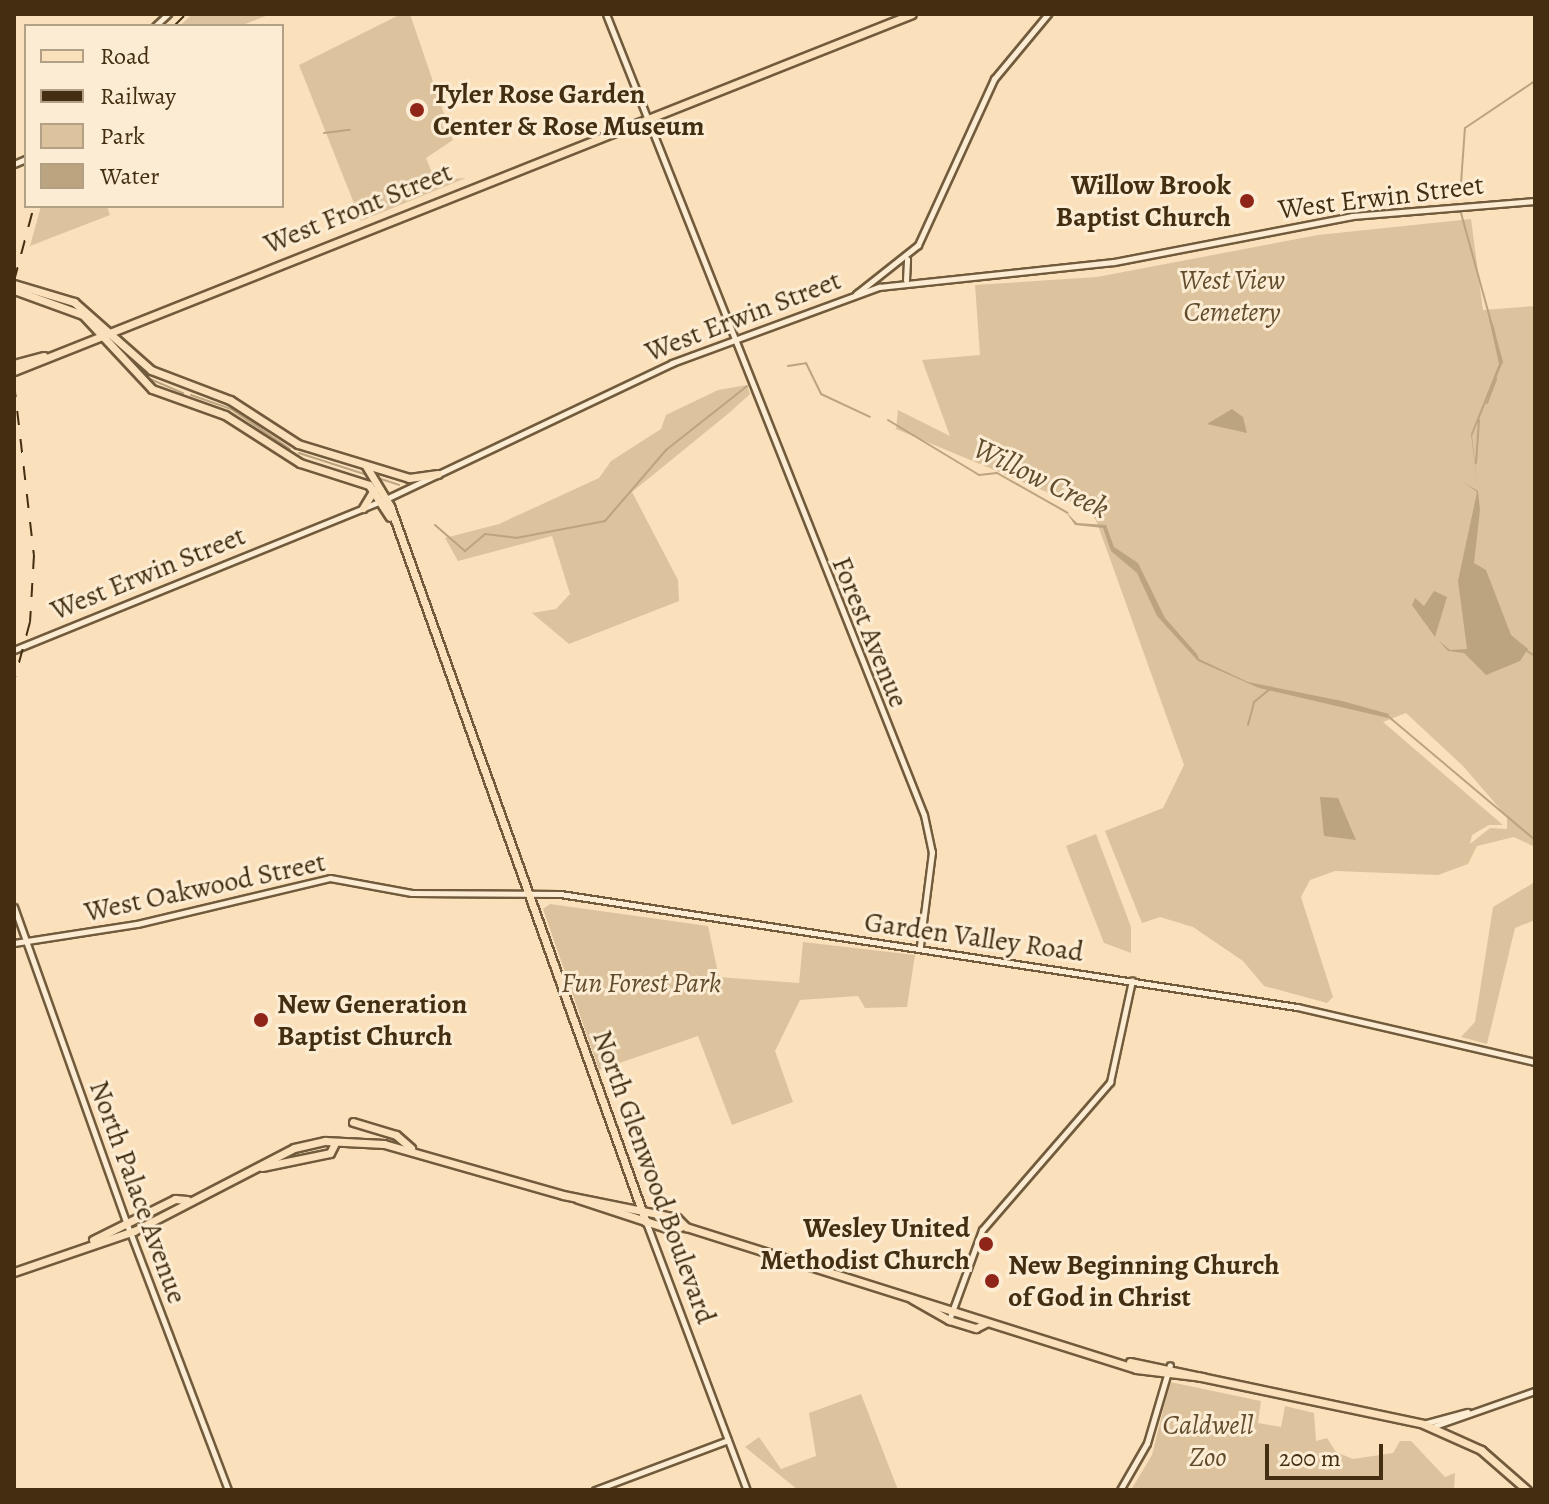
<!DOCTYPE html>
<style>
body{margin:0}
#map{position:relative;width:1549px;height:1504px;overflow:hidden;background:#fbe1bb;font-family:Alegreya,serif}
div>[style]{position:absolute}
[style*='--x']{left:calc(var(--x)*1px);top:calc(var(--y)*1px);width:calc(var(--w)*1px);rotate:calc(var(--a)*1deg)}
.green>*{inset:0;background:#dcc39e}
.water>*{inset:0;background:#bca481}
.stream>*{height:2px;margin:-1px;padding:0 1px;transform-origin:1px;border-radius:1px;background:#bca481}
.roads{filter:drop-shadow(2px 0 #715b3c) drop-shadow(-2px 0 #715b3c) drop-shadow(0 2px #715b3c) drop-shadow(0 -2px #715b3c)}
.tertiary>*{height:5px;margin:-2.5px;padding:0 2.5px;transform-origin:2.5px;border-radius:2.5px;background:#fcecd3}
.secondary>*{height:5px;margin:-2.5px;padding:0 2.5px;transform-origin:2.5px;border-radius:2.5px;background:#fcecd3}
.primary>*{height:7px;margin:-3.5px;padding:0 3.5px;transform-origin:3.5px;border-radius:3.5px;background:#fbe1bb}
.rail>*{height:2px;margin-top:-1px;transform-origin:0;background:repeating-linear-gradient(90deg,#432e11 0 14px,transparent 0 28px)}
.dots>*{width:22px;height:22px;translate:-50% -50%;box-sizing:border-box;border:4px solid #fcecd3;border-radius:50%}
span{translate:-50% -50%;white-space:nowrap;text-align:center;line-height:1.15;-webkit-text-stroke:6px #fcecd3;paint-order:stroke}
.poi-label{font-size:28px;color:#432e11;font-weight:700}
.left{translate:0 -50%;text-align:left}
.right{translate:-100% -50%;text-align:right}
.street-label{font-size:28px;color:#432e11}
.park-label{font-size:28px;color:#624c2d;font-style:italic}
.water-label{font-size:30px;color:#614c2d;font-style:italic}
.frame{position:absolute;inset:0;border:16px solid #432e11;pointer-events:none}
.legend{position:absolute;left:24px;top:24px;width:260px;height:184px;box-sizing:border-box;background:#fcecd3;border:2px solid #b2a085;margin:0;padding:10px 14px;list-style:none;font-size:24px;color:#432e11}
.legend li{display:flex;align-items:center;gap:16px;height:40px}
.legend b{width:40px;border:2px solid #b2a085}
.scale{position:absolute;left:1265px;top:1444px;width:118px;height:36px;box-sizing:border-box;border:4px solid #432e11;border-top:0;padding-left:10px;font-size:24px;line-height:28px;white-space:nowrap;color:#432e11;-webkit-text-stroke:6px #fcecd3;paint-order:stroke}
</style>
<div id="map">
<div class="green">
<i style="clip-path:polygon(192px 14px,271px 14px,240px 26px,180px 26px)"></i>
<i style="clip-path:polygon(401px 14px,410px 14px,453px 140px,426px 158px,435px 180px,466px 178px,361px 221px,299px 65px)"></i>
<i style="clip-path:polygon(41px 206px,107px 206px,110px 215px,30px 246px)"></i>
<i style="clip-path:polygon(evenodd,1471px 219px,1483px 310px,1535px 306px,1535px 847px,1514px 837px,1477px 846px,1468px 864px,1438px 875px,1335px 871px,1310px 880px,1301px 897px,1333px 997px,1327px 1003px,1264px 986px,1243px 961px,1193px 927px,1160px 917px,1142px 923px,1105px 831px,1163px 808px,1184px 765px,1096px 520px,1085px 508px,896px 429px,898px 410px,950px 436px,922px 360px,980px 355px,975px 285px,1097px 277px,1318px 235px,1471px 219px,1406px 713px,1463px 766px,1507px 817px,1507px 829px,1490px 828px,1470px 844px,1472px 835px,1489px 825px,1503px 825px,1383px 722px,1406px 713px)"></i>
<i style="clip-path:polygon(747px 385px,750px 394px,729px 413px,632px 492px,678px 580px,679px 601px,569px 644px,532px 613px,556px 609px,570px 594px,552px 536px,458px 561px,445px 538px,499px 524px,599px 478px,611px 461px,661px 429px,666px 415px,718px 390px)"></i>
<i style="clip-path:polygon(1096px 834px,1131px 927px,1131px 953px,1104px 943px,1066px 846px)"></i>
<i style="clip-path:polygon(1535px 882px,1535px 920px,1515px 928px,1487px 1044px,1461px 1037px,1475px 1022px,1493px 907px)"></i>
<i style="clip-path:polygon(550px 904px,708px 926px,719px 977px,799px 983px,803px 942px,915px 955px,907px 1007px,865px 1008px,858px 996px,800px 1000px,775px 1051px,793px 1102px,732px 1125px,698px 1036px,599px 1070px,543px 909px)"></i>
<i style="clip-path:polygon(1170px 1382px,1261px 1401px,1258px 1423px,1281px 1427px,1285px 1406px,1314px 1413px,1316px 1441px,1327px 1438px,1336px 1452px,1353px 1459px,1393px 1453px,1400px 1441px,1411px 1441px,1445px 1477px,1455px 1473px,1454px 1490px,1131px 1490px,1152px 1455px)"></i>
<i style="clip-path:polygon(861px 1394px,898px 1490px,798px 1490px,745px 1447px,759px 1437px,781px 1469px,816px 1456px,809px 1413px)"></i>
</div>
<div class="water">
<i style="clip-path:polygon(1488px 314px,1494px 327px,1502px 364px,1472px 436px,1480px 510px,1474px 563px,1486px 570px,1511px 635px,1528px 649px,1520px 661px,1486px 675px,1464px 653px,1448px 651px,1438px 640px,1450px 650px,1467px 649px,1458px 581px,1477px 492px,1463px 482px,1478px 491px,1471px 434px,1499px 364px)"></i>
<i style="clip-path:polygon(1232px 409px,1243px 417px,1247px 433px,1207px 424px)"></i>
<i style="clip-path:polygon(1066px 512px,1077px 523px,1106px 525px,1114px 547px,1138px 563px,1165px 618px,1197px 654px,1199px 659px,1248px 682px,1342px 701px,1389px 714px,1388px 718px,1259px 688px,1198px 661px,1157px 616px,1137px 573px,1111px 551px,1103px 528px,1075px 525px)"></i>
<i style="clip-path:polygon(1434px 591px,1447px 597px,1435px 637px,1412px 605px,1415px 598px,1424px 606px)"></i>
<i style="clip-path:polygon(1320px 797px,1338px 798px,1356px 840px,1324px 836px)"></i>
</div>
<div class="stream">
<i style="--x:324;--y:133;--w:26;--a:-7"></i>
<i style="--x:1460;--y:197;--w:69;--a:-85.9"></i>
<i style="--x:1465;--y:128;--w:84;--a:-33.9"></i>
<i style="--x:1461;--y:213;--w:155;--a:74.6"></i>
<i style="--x:788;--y:366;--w:18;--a:-9"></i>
<i style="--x:806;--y:363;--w:34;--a:64"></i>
<i style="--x:821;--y:394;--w:54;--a:25.1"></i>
<i style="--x:150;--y:379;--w:36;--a:23"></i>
<i style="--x:191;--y:395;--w:42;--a:19.3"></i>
<i style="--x:231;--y:409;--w:71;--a:34.1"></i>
<i style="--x:1487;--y:403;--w:26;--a:-69"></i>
<i style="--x:888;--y:420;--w:106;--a:31.1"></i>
<i style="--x:979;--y:475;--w:18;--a:-6"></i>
<i style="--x:997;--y:473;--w:81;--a:29.4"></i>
<i style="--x:299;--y:453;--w:75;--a:17.9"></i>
<i style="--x:1476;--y:463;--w:43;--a:-86"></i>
<i style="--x:381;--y:479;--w:19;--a:18"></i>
<i style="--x:435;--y:525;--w:40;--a:41"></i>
<i style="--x:465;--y:551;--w:26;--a:-40"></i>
<i style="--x:485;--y:534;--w:31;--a:7"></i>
<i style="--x:516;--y:538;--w:91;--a:-10.8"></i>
<i style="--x:605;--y:521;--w:94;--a:-49.3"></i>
<i style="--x:666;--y:450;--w:103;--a:-38.3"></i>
<i style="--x:1527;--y:651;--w:9;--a:32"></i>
<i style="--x:1389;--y:717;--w:191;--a:40.1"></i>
<i style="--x:1248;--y:725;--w:24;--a:-75"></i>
<i style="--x:1254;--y:702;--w:19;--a:-39"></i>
</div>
<div class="roads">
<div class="tertiary">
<i style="--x:606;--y:14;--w:862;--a:68.35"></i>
<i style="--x:924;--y:815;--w:38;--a:78"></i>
<i style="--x:932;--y:852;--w:95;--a:97.3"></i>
<i style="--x:155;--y:26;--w:18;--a:-43"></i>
<i style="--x:14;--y:164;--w:13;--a:-23"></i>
<i style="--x:906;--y:280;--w:21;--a:-87"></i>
<i style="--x:856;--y:294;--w:79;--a:-38.3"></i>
<i style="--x:918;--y:245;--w:183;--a:-65.4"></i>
<i style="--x:994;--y:79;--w:85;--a:-50.3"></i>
<i style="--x:14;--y:943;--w:124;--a:-8.8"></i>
<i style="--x:137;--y:924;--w:198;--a:-13.4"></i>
<i style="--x:330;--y:878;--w:83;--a:10.4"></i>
<i style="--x:412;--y:893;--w:148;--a:0.4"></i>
<i style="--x:560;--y:894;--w:746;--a:8.72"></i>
<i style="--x:1297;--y:1007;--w:244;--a:13"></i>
<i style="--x:646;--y:1222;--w:286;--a:69.4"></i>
<i style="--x:130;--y:1232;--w:276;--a:69.2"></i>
<i style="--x:949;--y:1320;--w:96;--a:-69.9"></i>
<i style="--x:982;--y:1230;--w:196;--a:-49.1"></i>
<i style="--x:1110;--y:1082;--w:104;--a:-77.8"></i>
<i style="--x:595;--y:1490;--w:142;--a:-20.6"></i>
</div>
<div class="secondary">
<i style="--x:14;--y:650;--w:401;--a:-22.1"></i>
<i style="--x:386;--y:499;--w:317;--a:-25.4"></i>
<i style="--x:672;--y:363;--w:221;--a:-20.2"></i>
<i style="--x:879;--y:287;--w:236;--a:-6.1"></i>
<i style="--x:1114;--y:262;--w:242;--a:-10.9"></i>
<i style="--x:1352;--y:216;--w:184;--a:-4.7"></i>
<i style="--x:14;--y:907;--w:345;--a:70.4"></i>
<i style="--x:1423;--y:1424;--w:46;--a:-15.3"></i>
<i style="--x:1432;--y:1427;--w:109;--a:-19.3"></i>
<i style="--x:1120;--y:1490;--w:54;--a:-60.1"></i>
<i style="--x:1147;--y:1443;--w:81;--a:-73.6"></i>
</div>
<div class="primary">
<i style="--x:14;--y:284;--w:63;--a:16.7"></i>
<i style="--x:74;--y:302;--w:103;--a:41.4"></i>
<i style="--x:151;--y:370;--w:85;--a:20.8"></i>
<i style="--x:230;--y:400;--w:81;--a:32.9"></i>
<i style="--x:298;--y:444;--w:116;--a:17"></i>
<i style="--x:409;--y:478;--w:29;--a:-8"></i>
<i style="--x:14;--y:290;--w:73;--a:19.9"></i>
<i style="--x:83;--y:315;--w:101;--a:47"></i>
<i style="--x:152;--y:389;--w:77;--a:19.6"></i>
<i style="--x:225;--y:415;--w:89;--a:32.6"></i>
<i style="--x:300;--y:463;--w:72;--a:17.7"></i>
<i style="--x:369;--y:485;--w:38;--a:57"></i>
<i style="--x:14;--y:364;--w:31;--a:-15"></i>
<i style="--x:14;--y:371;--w:966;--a:-21.68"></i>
<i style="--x:366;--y:466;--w:47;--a:59"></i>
<i style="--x:390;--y:506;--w:760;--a:70.33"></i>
<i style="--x:363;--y:508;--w:21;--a:-59"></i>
<i style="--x:353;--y:1122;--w:45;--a:16.8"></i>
<i style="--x:396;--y:1135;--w:20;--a:41"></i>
<i style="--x:262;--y:1167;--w:69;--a:-11.6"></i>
<i style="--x:330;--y:1153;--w:9;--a:-63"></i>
<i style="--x:578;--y:1199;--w:100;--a:18.1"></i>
<i style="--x:673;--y:1230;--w:11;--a:-22"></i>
<i style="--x:93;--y:1240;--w:92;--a:-26.6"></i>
<i style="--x:175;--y:1199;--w:12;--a:5"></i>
<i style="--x:14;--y:1272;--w:127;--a:-18.9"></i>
<i style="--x:134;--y:1231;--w:180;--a:-27.4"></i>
<i style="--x:294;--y:1148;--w:32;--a:-13"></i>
<i style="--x:325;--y:1141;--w:59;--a:2.9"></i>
<i style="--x:384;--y:1144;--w:186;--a:15.9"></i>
<i style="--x:563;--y:1195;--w:116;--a:11.4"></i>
<i style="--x:677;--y:1218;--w:13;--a:45"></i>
<i style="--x:686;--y:1227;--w:472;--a:17.5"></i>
<i style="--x:1136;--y:1369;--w:67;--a:6.8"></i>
<i style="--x:912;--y:1299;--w:43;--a:29.6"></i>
<i style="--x:949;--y:1320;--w:28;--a:17"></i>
<i style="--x:976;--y:1328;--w:11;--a:-27"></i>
<i style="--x:1130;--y:1362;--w:299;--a:11.9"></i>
<i style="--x:1423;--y:1424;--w:64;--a:24.1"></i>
<i style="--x:1481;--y:1450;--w:61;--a:41"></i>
</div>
</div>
<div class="rail">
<i style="--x:174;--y:26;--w:17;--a:-45"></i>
<i style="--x:14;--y:281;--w:78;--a:-75.1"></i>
<i style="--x:14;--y:383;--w:173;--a:83.4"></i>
<i style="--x:34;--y:555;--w:67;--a:93.4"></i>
<i style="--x:30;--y:622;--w:61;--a:105.2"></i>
</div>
<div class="dots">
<i style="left:417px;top:110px;background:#8f2418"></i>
<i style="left:1247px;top:201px;background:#8f2418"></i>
<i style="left:261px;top:1020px;background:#8f2418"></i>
<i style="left:986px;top:1244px;background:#8f2418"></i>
<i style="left:992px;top:1281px;background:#8f2418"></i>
</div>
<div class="poi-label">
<span class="left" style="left:433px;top:110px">Tyler Rose Garden<br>Center &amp; Rose Museum</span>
<span class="right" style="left:1231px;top:201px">Willow Brook<br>Baptist Church</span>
<span class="left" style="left:277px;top:1020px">New Generation<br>Baptist Church</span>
<span class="right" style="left:970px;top:1244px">Wesley United<br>Methodist Church</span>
<span class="left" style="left:1008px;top:1281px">New Beginning Church<br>of God in Christ</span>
</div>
<div class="street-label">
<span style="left:1381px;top:197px;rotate:-7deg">West Erwin Street</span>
<span style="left:358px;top:208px;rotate:-22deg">West Front Street</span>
<span style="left:743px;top:316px;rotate:-21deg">West Erwin Street</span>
<span style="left:148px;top:573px;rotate:-22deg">West Erwin Street</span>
<span style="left:870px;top:632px;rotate:68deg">Forest Avenue</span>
<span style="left:205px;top:887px;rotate:-12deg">West Oakwood Street</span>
<span style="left:974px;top:937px;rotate:8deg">Garden Valley Road</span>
<span style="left:654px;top:1177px;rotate:70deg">North Glenwood Boulevard</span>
<span style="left:138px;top:1192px;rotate:70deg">North Palace Avenue</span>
</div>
<div class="park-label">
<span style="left:1232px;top:296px">West View<br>Cemetery</span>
<span style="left:641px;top:983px">Fun Forest Park</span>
<span style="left:1208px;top:1441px">Caldwell<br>Zoo</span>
</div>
<div class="water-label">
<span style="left:1041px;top:478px;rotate:26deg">Willow Creek</span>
</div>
<div class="frame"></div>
<ul class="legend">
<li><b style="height:10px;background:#fbe1bb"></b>Road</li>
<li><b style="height:10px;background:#432e11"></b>Railway</li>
<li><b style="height:22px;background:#dcc39e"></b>Park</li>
<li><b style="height:22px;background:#bca481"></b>Water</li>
</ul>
<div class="scale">200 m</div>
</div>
